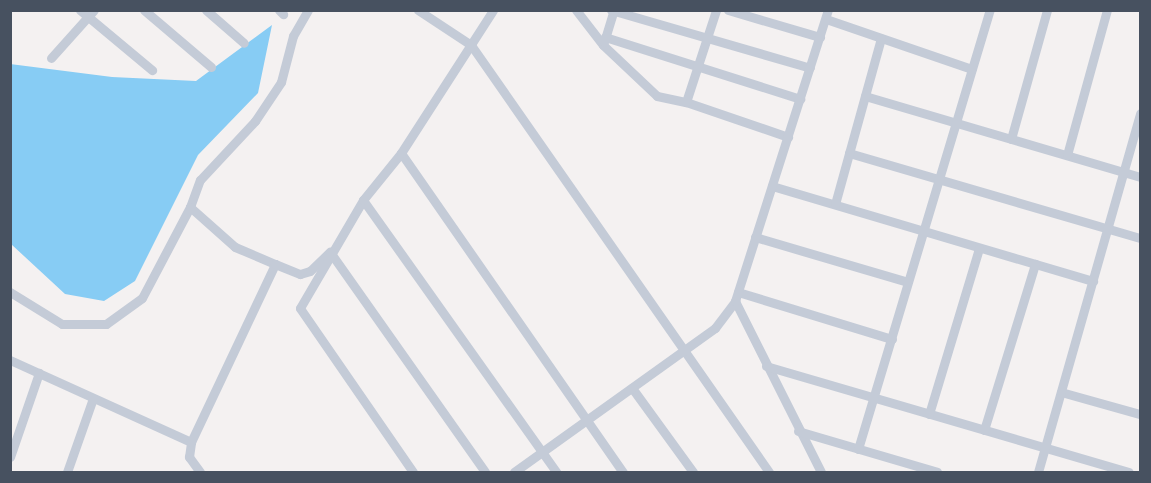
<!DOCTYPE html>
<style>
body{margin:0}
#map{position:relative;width:1151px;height:483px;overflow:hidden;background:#f4f1f1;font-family:Mulish,sans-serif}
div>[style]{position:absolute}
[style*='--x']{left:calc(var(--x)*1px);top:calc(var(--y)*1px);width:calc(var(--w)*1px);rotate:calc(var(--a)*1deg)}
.water>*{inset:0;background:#87ccf4}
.minor>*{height:9px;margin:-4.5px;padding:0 4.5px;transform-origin:4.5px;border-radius:4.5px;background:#c4cbd7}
span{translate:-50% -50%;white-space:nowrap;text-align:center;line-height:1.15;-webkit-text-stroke:5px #fff;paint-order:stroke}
.frame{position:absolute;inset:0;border:12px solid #475160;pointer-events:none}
</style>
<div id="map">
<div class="water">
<i style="clip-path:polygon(272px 25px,258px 93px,198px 155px,135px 281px,104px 301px,65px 294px,11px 244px,10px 64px,112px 77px,196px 81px)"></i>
</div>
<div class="minor">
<i style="--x:80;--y:10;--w:94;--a:39.8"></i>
<i style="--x:144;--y:10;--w:88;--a:40.4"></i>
<i style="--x:206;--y:10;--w:50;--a:41"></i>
<i style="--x:279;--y:10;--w:6;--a:45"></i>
<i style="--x:418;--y:10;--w:64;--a:33.4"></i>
<i style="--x:471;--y:45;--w:521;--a:55.09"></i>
<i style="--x:576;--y:10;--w:44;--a:52.4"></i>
<i style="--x:603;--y:45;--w:74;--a:43.4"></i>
<i style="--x:657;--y:96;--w:30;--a:12"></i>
<i style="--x:686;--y:102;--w:108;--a:18.9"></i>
<i style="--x:611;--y:10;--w:207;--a:16.2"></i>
<i style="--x:728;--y:10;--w:96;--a:16.4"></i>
<i style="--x:826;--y:19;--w:154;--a:18.9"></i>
<i style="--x:605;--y:37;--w:205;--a:17.6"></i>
<i style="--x:604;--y:42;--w:34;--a:-73"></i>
<i style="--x:51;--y:58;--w:64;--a:-48.1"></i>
<i style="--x:865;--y:96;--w:287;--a:16.4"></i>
<i style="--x:686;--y:102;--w:97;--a:-71.9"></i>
<i style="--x:1011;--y:139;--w:134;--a:-74.4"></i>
<i style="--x:401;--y:153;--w:389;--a:55.2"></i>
<i style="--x:849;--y:153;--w:303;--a:16.3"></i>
<i style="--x:1067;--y:155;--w:150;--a:-74.6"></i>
<i style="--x:772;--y:186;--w:335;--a:16.5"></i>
<i style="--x:363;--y:200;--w:334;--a:54.6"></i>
<i style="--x:835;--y:204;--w:172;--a:-74.5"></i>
<i style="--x:190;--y:207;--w:29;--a:-70"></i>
<i style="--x:200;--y:180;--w:81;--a:-47"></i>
<i style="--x:255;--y:121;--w:47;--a:-56.3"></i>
<i style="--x:281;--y:82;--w:48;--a:-75.4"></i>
<i style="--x:293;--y:36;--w:30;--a:-60"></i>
<i style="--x:755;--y:237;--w:159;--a:16.4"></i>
<i style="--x:10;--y:292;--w:61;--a:31.6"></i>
<i style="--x:62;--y:324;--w:44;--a:0"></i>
<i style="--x:106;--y:324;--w:44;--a:-35.8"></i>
<i style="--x:142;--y:298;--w:103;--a:-62.2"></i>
<i style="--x:190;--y:207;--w:60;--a:41.6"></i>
<i style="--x:235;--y:247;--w:43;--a:23"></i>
<i style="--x:738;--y:292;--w:161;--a:17"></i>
<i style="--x:735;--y:301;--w:191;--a:63.3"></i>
<i style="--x:10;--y:360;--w:199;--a:24.4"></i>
<i style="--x:766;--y:366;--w:378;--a:16.3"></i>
<i style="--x:632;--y:388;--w:104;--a:54"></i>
<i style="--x:1061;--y:392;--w:82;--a:15.6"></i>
<i style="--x:929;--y:414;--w:173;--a:-73.2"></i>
<i style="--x:984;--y:430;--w:174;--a:-72.9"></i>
<i style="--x:798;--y:431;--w:145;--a:16.4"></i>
<i style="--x:858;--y:449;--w:458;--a:-73.3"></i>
<i style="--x:10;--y:457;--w:89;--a:-71"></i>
<i style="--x:67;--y:472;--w:78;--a:-70.6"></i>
<i style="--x:200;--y:472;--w:19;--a:-126"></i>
<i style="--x:189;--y:457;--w:15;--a:-82"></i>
<i style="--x:191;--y:442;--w:197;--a:-64.7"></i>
<i style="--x:275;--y:264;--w:27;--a:22"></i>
<i style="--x:300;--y:274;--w:10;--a:-17"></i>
<i style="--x:310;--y:271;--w:28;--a:-44"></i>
<i style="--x:330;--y:252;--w:269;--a:54.8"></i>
<i style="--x:413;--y:472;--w:199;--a:-124.6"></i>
<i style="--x:300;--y:308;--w:125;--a:-59.7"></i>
<i style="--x:363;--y:200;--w:60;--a:-51"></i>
<i style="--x:401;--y:153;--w:170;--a:-57.2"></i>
<i style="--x:514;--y:472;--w:247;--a:-35.6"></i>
<i style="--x:715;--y:328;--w:34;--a:-53"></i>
<i style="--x:735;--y:301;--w:305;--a:-72.3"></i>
<i style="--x:1038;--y:472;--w:373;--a:-74.1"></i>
</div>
<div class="frame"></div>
</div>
